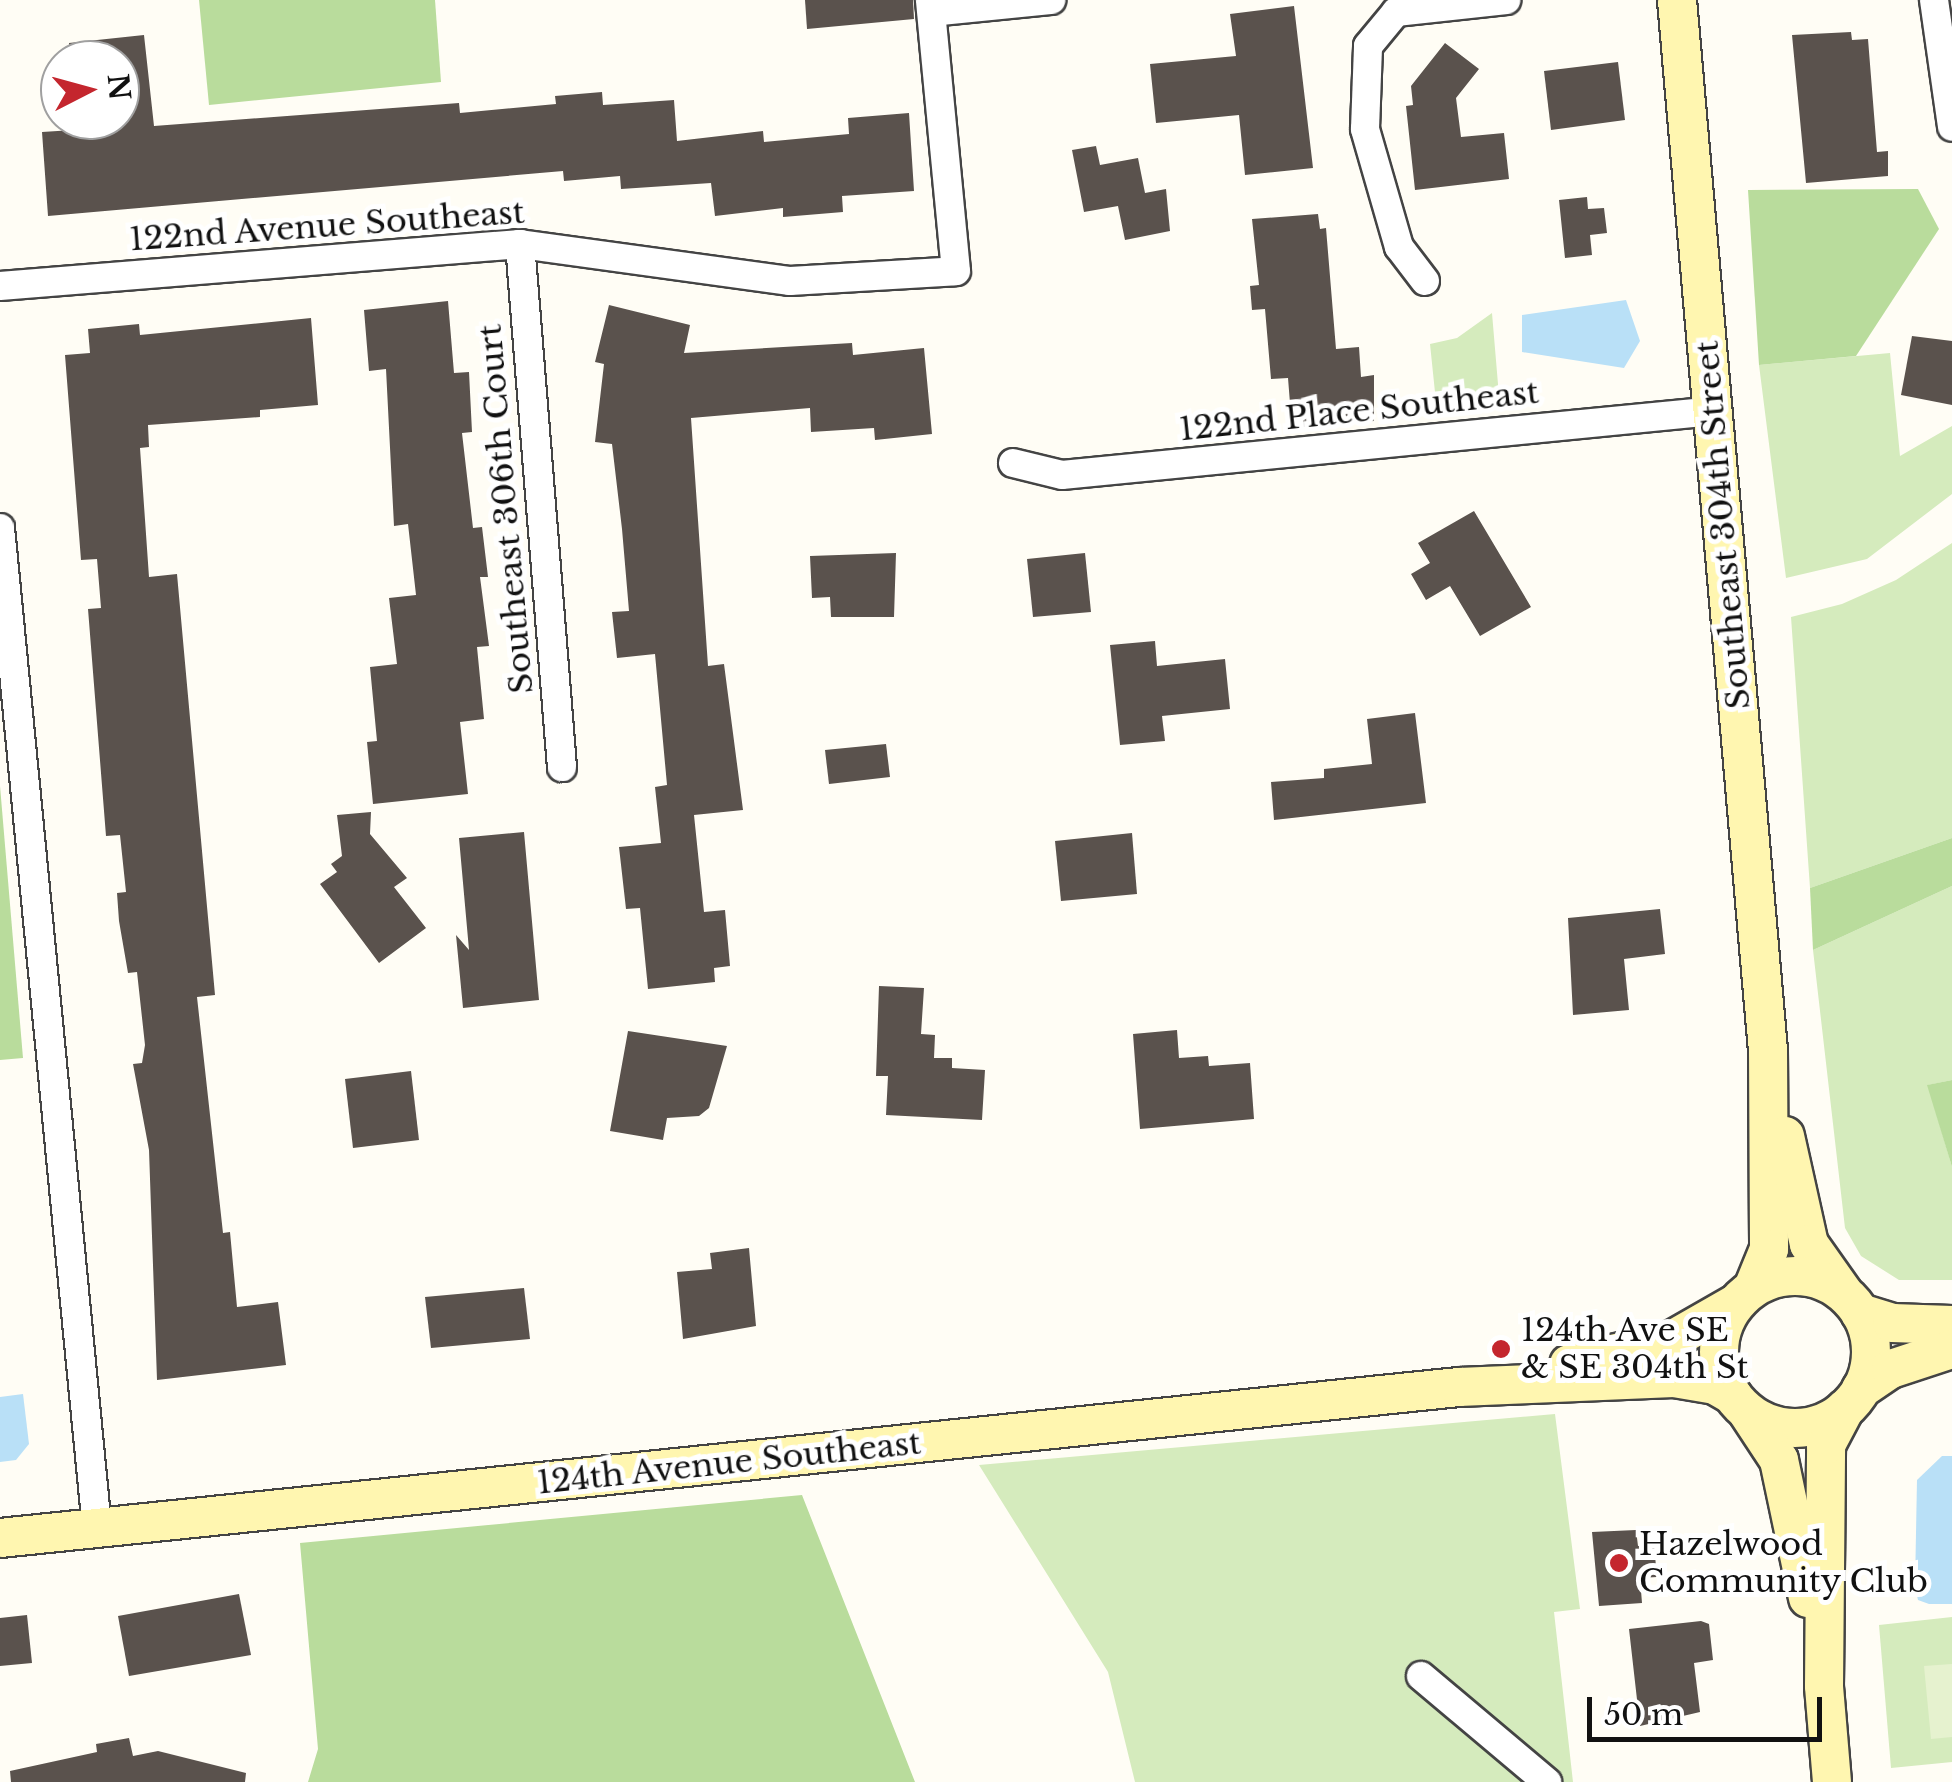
<!DOCTYPE html>
<style>
body{margin:0}
#map{position:relative;width:1952px;height:1782px;overflow:hidden;background:#fffdf5;font-family:"Libre Baskerville",serif}
div>[style]{position:absolute}
[style*='--x']{left:calc(var(--x)*1px);top:calc(var(--y)*1px);width:calc(var(--w)*1px);rotate:calc(var(--a)*1deg)}
.green>*{inset:0;background:#d5ebbd}
.forest>*{inset:0;background:#b9dc9c}
.pitch>*{inset:0;background:#e6f2cf}
.water>*{inset:0;background:#b9e0f7}
.building>*{inset:0;background:#5a524d}
.roads{filter:drop-shadow(2px 0 #444) drop-shadow(-2px 0 #444) drop-shadow(0 2px #444) drop-shadow(0 -2px #444)}
.street>*{height:28px;margin:-14px;padding:0 14px;transform-origin:14px;border-radius:14px;background:#fff}
.secondary>*{height:38px;margin:-19px;padding:0 19px;transform-origin:19px;border-radius:19px;background:#fff6b0}
.secondary>.ring{margin:-19px;padding:0;box-sizing:content-box;background:none;border:38px solid #fff6b0;border-radius:50%}
.dots>*{width:28px;height:28px;translate:-50% -50%;box-sizing:border-box;border:5px solid #fff;border-radius:50%}
span{translate:-50% -50%;white-space:nowrap;text-align:center;line-height:1.15;-webkit-text-stroke:10px #fff;paint-order:stroke}
.street-label{font-size:32px;color:#111}
.poi-label{font-size:32px;color:#111}
.left{translate:0 -50%;text-align:left}
.north{position:absolute;left:40px;top:40px;width:100px;height:100px;box-sizing:border-box;background:#fff;border:2px solid #a0a0a0;border-radius:50%;rotate:84deg;font-size:28px;font-weight:700;line-height:40px;text-align:center;color:#111}
.north::after{content:'';display:block;margin:auto;width:35px;height:45px;background:#c4262e;clip-path:polygon(50% 0,100% 100%,50% 72%,0 100%)}
.scale{position:absolute;left:1587px;top:1697px;width:235px;height:45px;box-sizing:border-box;border:5px solid #111;border-top:0;padding-left:12px;font-size:30px;line-height:35px;white-space:nowrap;color:#111;-webkit-text-stroke:8px #fff;paint-order:stroke}
</style>
<div id="map">
<div class="green">
<i style="clip-path:polygon(1492px 313px,1499px 396px,1436px 402px,1430px 344px,1457px 338px)"></i>
<i style="clip-path:polygon(1890px 353px,1900px 456px,1952px 426px,1952px 494px,1867px 559px,1786px 578px,1759px 365px)"></i>
<i style="clip-path:polygon(1952px 543px,1952px 838px,1810px 888px,1791px 617px,1842px 604px,1896px 580px)"></i>
<i style="clip-path:polygon(1952px 886px,1952px 1080px,1928px 1085px,1952px 1167px,1952px 1280px,1899px 1280px,1861px 1256px,1845px 1228px,1813px 950px)"></i>
<i style="clip-path:polygon(1555px 1414px,1580px 1609px,1554px 1612px,1573px 1782px,1135px 1782px,1108px 1672px,979px 1465px)"></i>
<i style="clip-path:polygon(1952px 1617px,1952px 1762px,1891px 1768px,1879px 1625px)"></i>
</div>
<div class="forest">
<i style="clip-path:polygon(199px 0,435px 0,441px 82px,209px 105px)"></i>
<i style="clip-path:polygon(1918px 189px,1939px 229px,1856px 356px,1759px 365px,1748px 190px)"></i>
<i style="clip-path:polygon(0 786px,23px 1058px,0 1060px)"></i>
<i style="clip-path:polygon(1952px 838px,1952px 886px,1813px 950px,1810px 888px)"></i>
<i style="clip-path:polygon(1952px 1080px,1952px 1167px,1927px 1085px)"></i>
<i style="clip-path:polygon(802px 1495px,915px 1782px,308px 1782px,318px 1749px,300px 1543px)"></i>
</div>
<div class="pitch">
<i style="clip-path:polygon(1952px 1664px,1952px 1737px,1931px 1739px,1924px 1666px)"></i>
</div>
<div class="water">
<i style="clip-path:polygon(1626px 300px,1640px 341px,1624px 368px,1522px 352px,1522px 315px)"></i>
<i style="clip-path:polygon(23px 1394px,29px 1444px,16px 1460px,0 1462px,0 1397px)"></i>
<i style="clip-path:polygon(1942px 1456px,1952px 1456px,1952px 1604px,1929px 1604px,1918px 1600px,1915px 1587px,1917px 1480px)"></i>
</div>
<div class="building">
<i style="clip-path:polygon(805px 0,913px 0,914px 19px,807px 29px)"></i>
<i style="clip-path:polygon(1294px 6px,1313px 168px,1245px 175px,1239px 115px,1156px 123px,1150px 64px,1236px 56px,1230px 14px)"></i>
<i style="clip-path:polygon(1851px 32px,1852px 40px,1868px 39px,1877px 152px,1888px 151px,1888px 176px,1806px 183px,1792px 35px)"></i>
<i style="clip-path:polygon(144px 35px,154px 126px,459px 103px,460px 113px,556px 104px,555px 96px,602px 92px,603px 105px,674px 100px,677px 141px,763px 131px,764px 142px,849px 134px,848px 118px,909px 113px,914px 191px,842px 196px,843px 212px,783px 217px,783px 208px,715px 216px,711px 183px,621px 189px,620px 176px,564px 181px,563px 171px,48px 216px,42px 132px,120px 127px,120px 60px,70px 60px,69px 43px)"></i>
<i style="clip-path:polygon(1445px 43px,1479px 69px,1456px 98px,1461px 137px,1504px 133px,1509px 179px,1415px 190px,1406px 106px,1413px 105px,1411px 86px)"></i>
<i style="clip-path:polygon(1618px 62px,1625px 120px,1551px 130px,1544px 71px)"></i>
<i style="clip-path:polygon(1096px 146px,1100px 165px,1138px 158px,1145px 193px,1166px 189px,1170px 231px,1125px 240px,1118px 206px,1084px 212px,1072px 150px)"></i>
<i style="clip-path:polygon(1587px 197px,1588px 209px,1604px 208px,1607px 233px,1590px 235px,1592px 255px,1565px 258px,1559px 200px)"></i>
<i style="clip-path:polygon(1318px 214px,1320px 229px,1326px 228px,1336px 349px,1359px 347px,1361px 377px,1374px 375px,1374px 421px,1303px 427px,1303px 415px,1291px 416px,1288px 378px,1271px 379px,1265px 309px,1252px 310px,1250px 286px,1259px 285px,1252px 219px)"></i>
<i style="clip-path:polygon(448px 301px,454px 373px,469px 372px,472px 432px,462px 433px,473px 528px,482px 527px,488px 577px,480px 577px,489px 646px,477px 647px,484px 719px,460px 722px,468px 794px,373px 804px,367px 742px,377px 741px,370px 667px,397px 664px,389px 598px,416px 595px,408px 524px,394px 526px,386px 369px,369px 371px,364px 310px)"></i>
<i style="clip-path:polygon(609px 305px,690px 325px,684px 353px,852px 343px,853px 355px,924px 348px,932px 434px,875px 440px,874px 428px,811px 432px,810px 408px,691px 418px,708px 666px,724px 664px,743px 810px,694px 815px,704px 912px,725px 910px,730px 966px,714px 968px,715px 982px,648px 989px,640px 908px,626px 909px,619px 847px,661px 843px,655px 787px,667px 785px,655px 654px,617px 658px,612px 612px,629px 611px,622px 529px,612px 444px,595px 442px,604px 364px,595px 362px)"></i>
<i style="clip-path:polygon(311px 318px,318px 405px,260px 410px,260px 417px,148px 425px,149px 447px,140px 448px,149px 577px,177px 574px,215px 995px,197px 997px,223px 1233px,230px 1232px,237px 1307px,278px 1302px,286px 1365px,157px 1380px,149px 1150px,133px 1064px,142px 1063px,145px 1045px,137px 972px,128px 973px,119px 921px,117px 893px,126px 892px,120px 835px,106px 836px,88px 609px,101px 608px,97px 559px,81px 560px,65px 355px,90px 353px,88px 329px,139px 324px,140px 335px)"></i>
<i style="clip-path:polygon(1912px 336px,1952px 341px,1952px 405px,1901px 395px)"></i>
<i style="clip-path:polygon(1474px 511px,1531px 607px,1480px 636px,1450px 586px,1426px 600px,1411px 574px,1430px 563px,1418px 543px)"></i>
<i style="clip-path:polygon(896px 553px,894px 617px,831px 617px,830px 597px,812px 598px,810px 556px)"></i>
<i style="clip-path:polygon(1085px 553px,1091px 612px,1033px 617px,1027px 559px)"></i>
<i style="clip-path:polygon(1155px 641px,1157px 666px,1225px 659px,1230px 709px,1162px 716px,1165px 741px,1120px 745px,1110px 645px)"></i>
<i style="clip-path:polygon(1415px 713px,1426px 803px,1274px 820px,1271px 782px,1324px 778px,1324px 769px,1372px 764px,1367px 719px)"></i>
<i style="clip-path:polygon(886px 744px,890px 777px,829px 784px,825px 750px)"></i>
<i style="clip-path:polygon(371px 812px,370px 834px,407px 878px,394px 887px,426px 928px,379px 963px,320px 884px,337px 872px,331px 864px,342px 856px,337px 815px)"></i>
<i style="clip-path:polygon(524px 832px,539px 1000px,463px 1008px,456px 935px,469px 950px,459px 838px)"></i>
<i style="clip-path:polygon(1132px 833px,1137px 894px,1061px 901px,1055px 841px)"></i>
<i style="clip-path:polygon(1660px 909px,1665px 954px,1624px 959px,1629px 1010px,1573px 1015px,1568px 918px)"></i>
<i style="clip-path:polygon(879px 986px,924px 988px,921px 1034px,935px 1035px,934px 1058px,952px 1058px,952px 1068px,985px 1070px,982px 1120px,886px 1115px,888px 1076px,876px 1076px)"></i>
<i style="clip-path:polygon(1177px 1030px,1179px 1058px,1208px 1056px,1209px 1066px,1250px 1063px,1254px 1119px,1140px 1129px,1133px 1034px)"></i>
<i style="clip-path:polygon(628px 1031px,727px 1046px,709px 1108px,699px 1116px,667px 1118px,663px 1140px,610px 1131px)"></i>
<i style="clip-path:polygon(411px 1071px,419px 1140px,353px 1148px,345px 1079px)"></i>
<i style="clip-path:polygon(749px 1248px,756px 1326px,683px 1339px,677px 1272px,712px 1269px,710px 1253px)"></i>
<i style="clip-path:polygon(524px 1288px,530px 1339px,431px 1348px,425px 1297px)"></i>
<i style="clip-path:polygon(1636px 1530px,1638px 1546px,1654px 1545px,1657px 1577px,1640px 1578px,1642px 1603px,1599px 1606px,1592px 1532px)"></i>
<i style="clip-path:polygon(239px 1594px,251px 1655px,129px 1676px,118px 1616px)"></i>
<i style="clip-path:polygon(27px 1615px,32px 1663px,0 1666px,0 1618px)"></i>
<i style="clip-path:polygon(1701px 1621px,1709px 1624px,1713px 1660px,1694px 1663px,1700px 1712px,1640px 1726px,1629px 1629px)"></i>
<i style="clip-path:polygon(129px 1738px,133px 1756px,158px 1751px,246px 1773px,245px 1782px,11px 1782px,10px 1771px,97px 1752px,96px 1744px)"></i>
</div>
<div class="roads">
<div class="street">
<i style="--x:1934;--y:0;--w:128;--a:81.9"></i>
<i style="--x:932;--y:12;--w:120;--a:-5.8"></i>
<i style="--x:520;--y:244;--w:525;--a:85.41"></i>
<i style="--x:1425;--y:281;--w:43;--a:-127.4"></i>
<i style="--x:1399;--y:247;--w:123;--a:-106.1"></i>
<i style="--x:1365;--y:129;--w:83;--a:-87.9"></i>
<i style="--x:1368;--y:46;--w:44;--a:-50.5"></i>
<i style="--x:1396;--y:12;--w:111;--a:-6.2"></i>
<i style="--x:0;--y:286;--w:522;--a:-4.62"></i>
<i style="--x:520;--y:244;--w:273;--a:7.8"></i>
<i style="--x:790;--y:281;--w:166;--a:-3.4"></i>
<i style="--x:956;--y:271;--w:272;--a:-95.5"></i>
<i style="--x:1013;--y:463;--w:50;--a:13.8"></i>
<i style="--x:1062;--y:475;--w:654;--a:-5.61"></i>
<i style="--x:0;--y:528;--w:1005;--a:84.46"></i>
<i style="--x:1421;--y:1676;--w:165;--a:40.1"></i>
</div>
<div class="secondary">
<i style="--x:1677;--y:0;--w:1054;--a:85.05"></i>
<i style="--x:1768;--y:1050;--w:199;--a:89.7"></i>
<i style="--x:1769;--y:1249;--w:42;--a:112.3"></i>
<i style="--x:1785;--y:1136;--w:111;--a:77.5"></i>
<i style="--x:1809;--y:1244;--w:59;--a:54.7"></i>
<i class="ring" style="left:1719px;top:1276px;width:114px;height:114px"></i>
<i style="--x:1860;--y:1313;--w:34;--a:17"></i>
<i style="--x:1892;--y:1323;--w:60;--a:1.9"></i>
<i style="--x:1569;--y:1364;--w:106;--a:-13.1"></i>
<i style="--x:1672;--y:1340;--w:73;--a:-29.7"></i>
<i style="--x:1861;--y:1389;--w:36;--a:-34"></i>
<i style="--x:1891;--y:1369;--w:64;--a:-18.2"></i>
<i style="--x:1748;--y:1413;--w:56;--a:56.6"></i>
<i style="--x:1779;--y:1460;--w:141;--a:78.1"></i>
<i style="--x:0;--y:1538;--w:1467;--a:-5.91"></i>
<i style="--x:1459;--y:1387;--w:215;--a:-2.4"></i>
<i style="--x:1674;--y:1378;--w:42;--a:9.7"></i>
<i style="--x:1715;--y:1385;--w:20;--a:30"></i>
<i style="--x:1832;--y:1782;--w:96;--a:-94.8"></i>
<i style="--x:1824;--y:1686;--w:241;--a:-89.5"></i>
<i style="--x:1826;--y:1445;--w:41;--a:-62.2"></i>
</div>
</div>
<div class="dots">
<i style="left:1501px;top:1349px;background:#c4262e"></i>
<i style="left:1619px;top:1563px;background:#c4262e"></i>
</div>
<div class="street-label">
<span style="left:327px;top:226px;rotate:-4deg">122nd Avenue Southeast</span>
<span style="left:1359px;top:411px;rotate:-6deg">122nd Place Southeast</span>
<span style="left:506px;top:509px;rotate:-95deg">Southeast 306th Court</span>
<span style="left:1723px;top:525px;rotate:-95deg">Southeast 304th Street</span>
<span style="left:729px;top:1463px;rotate:-6deg">124th Avenue Southeast</span>
</div>
<div class="poi-label">
<span class="left" style="left:1521px;top:1349px">124th Ave SE<br>&amp; SE 304th St</span>
<span class="left" style="left:1639px;top:1563px">Hazelwood<br>Community Club</span>
</div>
<div class="north">N</div>
<div class="scale">50 m</div>
</div>
